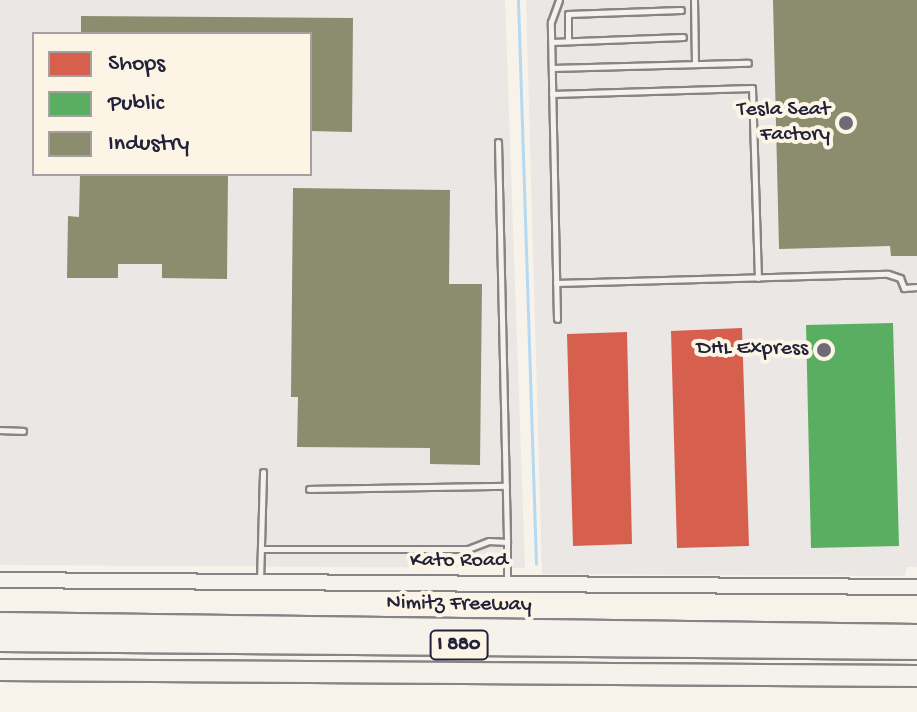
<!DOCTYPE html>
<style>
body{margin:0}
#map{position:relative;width:917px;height:712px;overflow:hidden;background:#f7f3ea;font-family:"Gochi Hand",sans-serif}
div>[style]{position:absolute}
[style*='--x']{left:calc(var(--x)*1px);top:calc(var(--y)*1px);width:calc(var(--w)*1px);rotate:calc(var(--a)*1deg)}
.built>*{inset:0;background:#ebe7e5}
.shops>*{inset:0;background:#d6604d}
.public>*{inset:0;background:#5aae61}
.industry>*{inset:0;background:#8c8c6e}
.stream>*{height:3px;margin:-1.5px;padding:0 1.5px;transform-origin:1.5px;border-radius:1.5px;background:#b4daf3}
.roads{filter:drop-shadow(2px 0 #868485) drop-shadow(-2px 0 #868485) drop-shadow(0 2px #868485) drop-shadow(0 -2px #868485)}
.lane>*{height:5px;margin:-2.5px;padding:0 2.5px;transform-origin:2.5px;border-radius:2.5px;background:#f5f2ec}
.secondary>*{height:14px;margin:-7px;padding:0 7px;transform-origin:7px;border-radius:7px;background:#f5f2ec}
.highway>*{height:20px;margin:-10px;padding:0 10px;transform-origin:10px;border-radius:10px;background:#f5f2ec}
.dots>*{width:22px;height:22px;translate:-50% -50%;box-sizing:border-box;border:4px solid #fcf5e5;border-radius:50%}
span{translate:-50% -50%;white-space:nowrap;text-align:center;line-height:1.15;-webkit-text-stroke:8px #fcf5e5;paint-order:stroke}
.shield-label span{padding:2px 6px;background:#fcf5e5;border:2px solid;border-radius:6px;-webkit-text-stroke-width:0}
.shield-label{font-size:20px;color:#22223b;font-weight:700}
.poi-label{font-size:22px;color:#22223b}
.right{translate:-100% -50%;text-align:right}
.street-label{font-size:22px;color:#22223b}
.legend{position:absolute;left:32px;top:32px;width:280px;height:144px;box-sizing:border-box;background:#fcf5e5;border:2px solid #a5a1a1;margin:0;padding:10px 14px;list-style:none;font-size:24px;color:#22223b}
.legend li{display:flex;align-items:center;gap:16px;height:40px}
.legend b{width:40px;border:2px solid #a5a1a1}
</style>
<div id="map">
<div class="built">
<i style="clip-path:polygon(evenodd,0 0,505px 0,525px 568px,0 565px,0 0,34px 34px,310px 34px,310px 174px,34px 174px,34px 34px)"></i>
<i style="clip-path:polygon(526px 0,917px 0,917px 567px,907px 567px,905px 576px,542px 574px)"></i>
</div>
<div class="shops">
<i style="clip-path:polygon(742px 328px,749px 546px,677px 548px,671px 331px)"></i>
<i style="clip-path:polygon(627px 332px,632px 544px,573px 546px,567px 334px)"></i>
</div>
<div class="public">
<i style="clip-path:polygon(893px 323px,899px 546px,811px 548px,806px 325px)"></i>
</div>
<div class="industry">
<i style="clip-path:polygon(773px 0,917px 0,917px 256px,891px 256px,890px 246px,779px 249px)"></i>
<i style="clip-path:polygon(81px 16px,353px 18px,352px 132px,310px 131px,310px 34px,81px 34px)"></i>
<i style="clip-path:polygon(80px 174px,228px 174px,227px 279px,162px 278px,162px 264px,118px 264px,118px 278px,67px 278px,68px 216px,79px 217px)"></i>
<i style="clip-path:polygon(293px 188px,450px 190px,449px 284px,482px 284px,480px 465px,430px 464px,430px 448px,297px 447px,298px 397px,291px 397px)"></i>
</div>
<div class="stream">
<i style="--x:518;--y:0;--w:564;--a:88.17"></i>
</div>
<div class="roads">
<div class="lane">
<i style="--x:694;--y:0;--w:64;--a:89.1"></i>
<i style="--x:568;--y:41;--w:27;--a:-90"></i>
<i style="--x:568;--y:14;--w:113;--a:-2"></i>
<i style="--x:552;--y:42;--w:131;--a:-2.2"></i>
<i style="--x:552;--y:68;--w:196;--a:-1.5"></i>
<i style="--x:552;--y:94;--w:200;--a:-1.7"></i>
<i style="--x:752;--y:88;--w:190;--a:88.2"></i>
<i style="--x:498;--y:142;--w:400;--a:88.7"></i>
<i style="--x:556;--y:283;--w:332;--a:-1.6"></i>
<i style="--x:888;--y:274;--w:13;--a:18"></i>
<i style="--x:900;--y:278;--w:11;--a:68"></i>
<i style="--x:904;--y:288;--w:13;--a:-4"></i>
<i style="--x:557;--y:319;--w:297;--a:-91.2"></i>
<i style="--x:551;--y:22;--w:23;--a:-70"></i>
<i style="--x:0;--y:430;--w:23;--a:2"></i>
<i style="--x:309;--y:489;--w:197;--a:-0.9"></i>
<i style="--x:261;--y:549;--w:207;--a:0"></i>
<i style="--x:468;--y:549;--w:22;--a:-21"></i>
<i style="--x:489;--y:541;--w:18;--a:3"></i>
<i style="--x:507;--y:542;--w:39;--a:90"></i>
<i style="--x:260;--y:581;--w:109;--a:-88.4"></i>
</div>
<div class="secondary">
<i style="--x:0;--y:580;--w:917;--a:0.44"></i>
</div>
<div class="highway">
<i style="--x:0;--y:623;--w:917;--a:0.75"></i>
<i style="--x:0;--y:641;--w:917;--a:0.5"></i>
<i style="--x:0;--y:670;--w:917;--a:0.37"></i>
</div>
</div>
<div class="dots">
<i style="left:846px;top:123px;background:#6d6b78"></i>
<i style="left:824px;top:350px;background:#6d6b78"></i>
</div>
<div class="shield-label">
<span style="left:459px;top:645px">I 880</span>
</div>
<div class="poi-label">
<span class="right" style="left:830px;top:123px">Tesla Seat<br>Factory</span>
<span class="right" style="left:808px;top:350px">DHL Express</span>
</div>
<div class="street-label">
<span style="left:459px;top:562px">Kato Road</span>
<span style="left:459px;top:605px;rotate:1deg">Nimitz Freeway</span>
</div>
<ul class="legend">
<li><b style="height:22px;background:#d6604d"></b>Shops</li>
<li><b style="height:22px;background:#5aae61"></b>Public</li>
<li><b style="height:22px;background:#8c8c6e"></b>Industry</li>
</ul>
</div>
